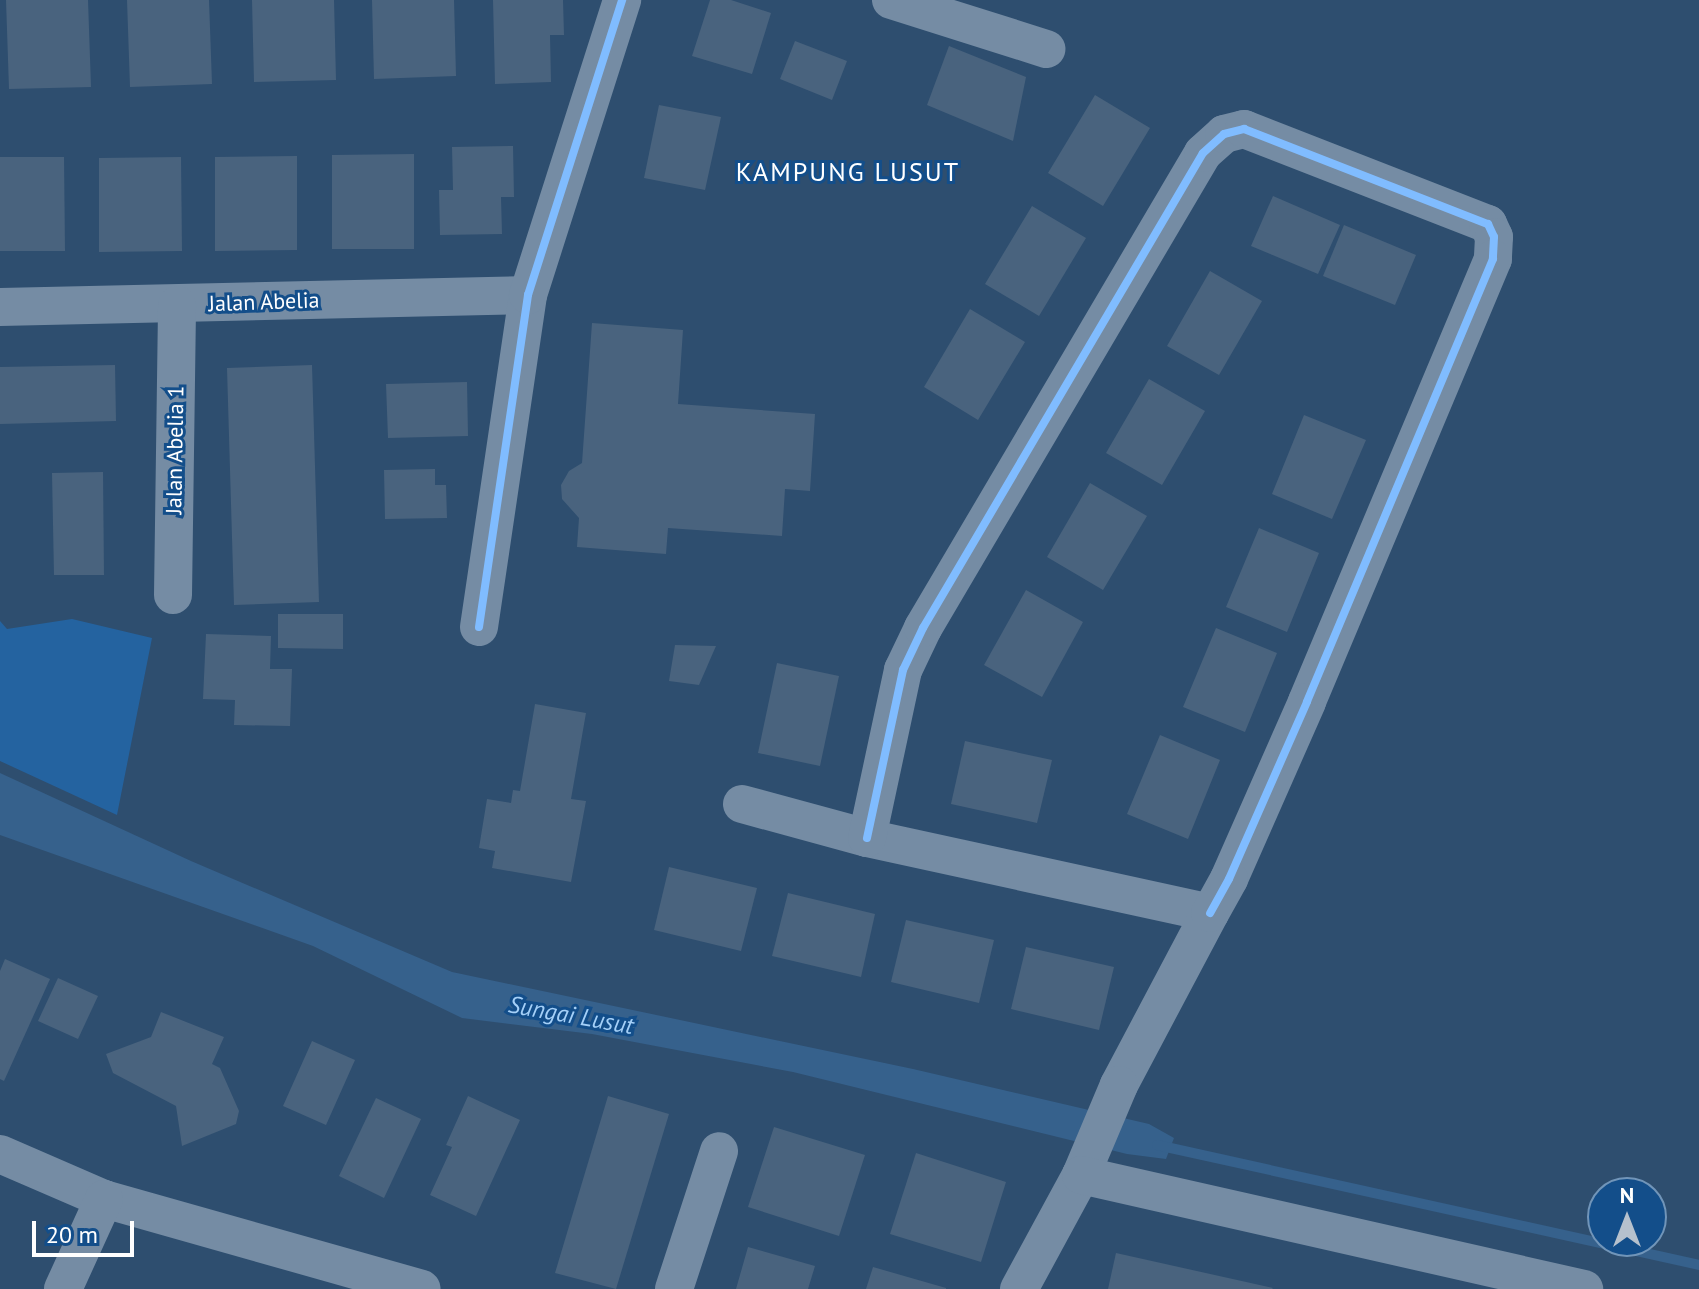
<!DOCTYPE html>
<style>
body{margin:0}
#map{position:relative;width:1699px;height:1289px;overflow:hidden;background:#2e4e6f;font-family:"PT Sans",sans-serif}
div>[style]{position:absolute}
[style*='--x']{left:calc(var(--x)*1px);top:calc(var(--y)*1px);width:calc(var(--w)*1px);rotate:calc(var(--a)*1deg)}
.green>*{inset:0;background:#2463a0}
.water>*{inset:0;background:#36618c}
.stream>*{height:10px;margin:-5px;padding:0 5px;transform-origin:5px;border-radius:5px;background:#36618c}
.building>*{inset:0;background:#49637e}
.minor>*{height:38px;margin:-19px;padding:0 19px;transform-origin:19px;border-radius:19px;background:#758ca4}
.cycleway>*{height:8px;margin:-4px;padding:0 4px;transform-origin:4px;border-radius:4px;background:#80bcff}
span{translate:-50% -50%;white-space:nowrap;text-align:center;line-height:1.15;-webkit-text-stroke:6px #134e8a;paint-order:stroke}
.street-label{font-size:22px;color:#fff}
.water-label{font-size:24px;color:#a5d0f8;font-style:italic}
.quarter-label{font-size:26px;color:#fff;letter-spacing:2px}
.north{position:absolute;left:1587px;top:1177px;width:80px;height:80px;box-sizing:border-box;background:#134e8a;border:2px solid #7195b9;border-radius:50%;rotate:0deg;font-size:22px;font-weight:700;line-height:32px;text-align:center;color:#fff}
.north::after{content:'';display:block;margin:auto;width:28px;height:36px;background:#b6c1cd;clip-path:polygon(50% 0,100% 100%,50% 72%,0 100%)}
.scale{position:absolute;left:32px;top:1221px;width:102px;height:36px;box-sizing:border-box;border:4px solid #fff;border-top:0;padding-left:10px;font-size:24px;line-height:28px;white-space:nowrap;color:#fff;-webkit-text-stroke:6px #134e8a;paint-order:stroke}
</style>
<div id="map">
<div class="green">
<i style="clip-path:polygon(72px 619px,152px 638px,117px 815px,0 761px,0 621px,7px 629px)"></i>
</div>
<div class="water">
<i style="clip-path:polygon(0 773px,191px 861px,452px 972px,913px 1069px,1149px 1124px,1174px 1138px,1166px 1159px,1127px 1154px,793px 1072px,592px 1034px,462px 1018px,313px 946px,0 835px)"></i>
</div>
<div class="stream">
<i style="--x:1157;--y:1145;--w:555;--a:12.48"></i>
</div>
<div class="building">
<i style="clip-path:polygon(6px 0,88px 0,91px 87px,9px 89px)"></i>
<i style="clip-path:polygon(127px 0,209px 0,212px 84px,130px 87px)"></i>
<i style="clip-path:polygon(252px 0,334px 0,336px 80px,254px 82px)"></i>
<i style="clip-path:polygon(372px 0,454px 0,456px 76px,374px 79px)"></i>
<i style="clip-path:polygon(493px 0,563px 0,564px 35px,550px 35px,551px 82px,495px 84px)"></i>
<i style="clip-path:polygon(710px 0,731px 0,771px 13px,752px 74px,692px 56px)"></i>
<i style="clip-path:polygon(795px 41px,847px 61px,832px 100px,780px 79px)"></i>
<i style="clip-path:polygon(949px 46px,1026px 77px,1013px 141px,927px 105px)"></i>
<i style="clip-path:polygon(1095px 95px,1150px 128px,1103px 206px,1048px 173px)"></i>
<i style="clip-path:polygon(659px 105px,721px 117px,705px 190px,644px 178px)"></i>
<i style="clip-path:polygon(513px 146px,514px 197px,501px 197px,502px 234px,440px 235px,439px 190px,453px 190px,452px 147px)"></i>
<i style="clip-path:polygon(414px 154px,414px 249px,332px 249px,332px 155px)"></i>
<i style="clip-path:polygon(297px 156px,297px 250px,215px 251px,215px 157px)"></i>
<i style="clip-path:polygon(0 157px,64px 157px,65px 251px,0 251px)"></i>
<i style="clip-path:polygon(181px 157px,182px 251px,99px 252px,99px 158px)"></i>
<i style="clip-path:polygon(1273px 196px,1340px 225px,1318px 274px,1251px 246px)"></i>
<i style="clip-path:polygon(1032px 206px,1086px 238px,1039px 316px,985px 284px)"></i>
<i style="clip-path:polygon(1344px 225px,1416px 255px,1395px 305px,1323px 276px)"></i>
<i style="clip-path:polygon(1210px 271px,1262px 301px,1219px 375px,1167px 346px)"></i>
<i style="clip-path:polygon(970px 309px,1025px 342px,978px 420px,924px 387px)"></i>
<i style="clip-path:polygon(592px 323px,683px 330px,678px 404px,815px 414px,810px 491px,785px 489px,782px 536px,668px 528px,666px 554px,577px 547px,579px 518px,562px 499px,561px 485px,569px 471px,582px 463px)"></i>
<i style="clip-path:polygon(115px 365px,116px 421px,0 424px,0 367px)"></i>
<i style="clip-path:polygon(312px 365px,319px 602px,234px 605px,227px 368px)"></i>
<i style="clip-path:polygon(1149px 379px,1205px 411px,1162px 485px,1106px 453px)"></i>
<i style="clip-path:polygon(467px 382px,468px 436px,388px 438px,386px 384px)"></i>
<i style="clip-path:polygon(1304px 415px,1366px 440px,1332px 519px,1272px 494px)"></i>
<i style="clip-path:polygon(435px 469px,435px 485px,446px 485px,447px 518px,385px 519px,384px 470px)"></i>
<i style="clip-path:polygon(103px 472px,104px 575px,54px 575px,52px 473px)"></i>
<i style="clip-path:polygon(1090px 483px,1147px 516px,1103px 590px,1047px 557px)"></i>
<i style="clip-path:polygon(1259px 528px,1319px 553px,1287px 632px,1226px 607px)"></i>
<i style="clip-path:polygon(1026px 590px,1083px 622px,1042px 697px,984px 665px)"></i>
<i style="clip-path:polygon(278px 614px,343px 614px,343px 649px,278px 648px)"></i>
<i style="clip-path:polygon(1216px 628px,1277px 653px,1245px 732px,1183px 707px)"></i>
<i style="clip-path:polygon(206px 634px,271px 636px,270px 669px,292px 669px,290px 726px,234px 725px,235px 700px,203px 699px)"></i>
<i style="clip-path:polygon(675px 645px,716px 646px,699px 685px,669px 681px)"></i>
<i style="clip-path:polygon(777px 663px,839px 676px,820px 766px,758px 753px)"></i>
<i style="clip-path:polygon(535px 704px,586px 713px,571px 799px,586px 801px,571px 882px,492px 868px,495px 851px,479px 848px,487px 799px,511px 803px,513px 790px,520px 791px)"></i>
<i style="clip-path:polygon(1160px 735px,1220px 760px,1188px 839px,1127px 814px)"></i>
<i style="clip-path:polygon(965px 741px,1052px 760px,1037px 823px,951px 804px)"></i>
<i style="clip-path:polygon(669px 867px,757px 888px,741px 951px,654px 930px)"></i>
<i style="clip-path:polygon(788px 893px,875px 914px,861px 977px,772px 956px)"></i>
<i style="clip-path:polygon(906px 920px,994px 940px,979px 1003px,891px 982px)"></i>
<i style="clip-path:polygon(1026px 947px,1114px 967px,1099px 1030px,1011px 1009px)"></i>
<i style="clip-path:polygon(5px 959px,50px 979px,4px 1081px,0 1079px,0 971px)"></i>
<i style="clip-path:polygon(58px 978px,98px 996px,78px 1039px,38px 1021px)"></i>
<i style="clip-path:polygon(161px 1012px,224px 1037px,212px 1064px,220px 1068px,239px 1111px,236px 1124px,182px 1146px,176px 1106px,113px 1073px,106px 1054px,151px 1037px)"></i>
<i style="clip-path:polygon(312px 1041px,355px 1060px,326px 1125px,283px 1106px)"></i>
<i style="clip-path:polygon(468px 1096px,520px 1120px,476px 1216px,430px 1195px,452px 1147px,446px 1145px)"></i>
<i style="clip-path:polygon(608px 1096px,669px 1114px,616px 1289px,555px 1273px)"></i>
<i style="clip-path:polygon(376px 1098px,421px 1119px,384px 1198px,339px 1176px)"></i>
<i style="clip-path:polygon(774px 1127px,865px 1155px,839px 1236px,748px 1207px)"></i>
<i style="clip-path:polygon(916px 1153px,1006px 1182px,981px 1262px,890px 1234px)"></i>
<i style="clip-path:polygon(748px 1247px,815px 1266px,808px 1289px,736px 1289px)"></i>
<i style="clip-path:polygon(1116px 1253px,1273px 1288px,1272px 1289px,1108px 1289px)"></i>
<i style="clip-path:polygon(873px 1267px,946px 1288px,946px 1289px,866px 1289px)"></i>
</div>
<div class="minor">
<i style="--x:891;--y:0;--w:163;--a:17.5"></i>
<i style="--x:0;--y:307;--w:528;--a:-1.3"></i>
<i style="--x:173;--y:595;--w:290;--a:-89.2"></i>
<i style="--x:479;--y:627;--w:336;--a:-81.6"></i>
<i style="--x:528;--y:295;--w:310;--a:-72.3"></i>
<i style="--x:742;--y:804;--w:130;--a:15.2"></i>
<i style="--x:867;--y:838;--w:351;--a:12.3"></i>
<i style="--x:1210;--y:913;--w:195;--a:117.9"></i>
<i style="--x:1119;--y:1085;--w:98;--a:112.9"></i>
<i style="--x:1081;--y:1175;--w:130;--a:118.5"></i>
<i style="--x:867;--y:838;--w:172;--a:-77.9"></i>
<i style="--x:903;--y:670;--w:47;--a:-64.5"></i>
<i style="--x:923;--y:628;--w:551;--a:-59.48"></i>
<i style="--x:1203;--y:153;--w:28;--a:-42"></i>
<i style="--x:1224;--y:134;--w:21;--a:-14"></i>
<i style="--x:1244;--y:129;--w:262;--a:21.3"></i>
<i style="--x:1488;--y:224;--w:14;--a:65"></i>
<i style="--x:1494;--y:237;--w:22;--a:93"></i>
<i style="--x:1493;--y:259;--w:480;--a:112.8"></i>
<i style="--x:1307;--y:702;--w:193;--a:113.8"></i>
<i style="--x:1229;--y:879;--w:39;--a:119"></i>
<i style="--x:0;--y:1154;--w:113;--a:23.4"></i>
<i style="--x:104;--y:1199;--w:330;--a:15.8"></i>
<i style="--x:1081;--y:1175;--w:516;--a:12.77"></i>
<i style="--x:63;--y:1289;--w:99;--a:-65.5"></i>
<i style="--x:674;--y:1289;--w:145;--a:-71.9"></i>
</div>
<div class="cycleway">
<i style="--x:479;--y:627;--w:336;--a:-81.6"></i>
<i style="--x:528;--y:295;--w:310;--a:-72.3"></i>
<i style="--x:867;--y:838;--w:172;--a:-77.9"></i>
<i style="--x:903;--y:670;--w:47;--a:-64.5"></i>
<i style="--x:923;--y:628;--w:551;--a:-59.48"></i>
<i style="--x:1203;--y:153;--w:28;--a:-42"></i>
<i style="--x:1224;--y:134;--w:21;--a:-14"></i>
<i style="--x:1244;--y:129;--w:262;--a:21.3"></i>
<i style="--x:1488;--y:224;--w:14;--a:65"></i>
<i style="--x:1494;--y:237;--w:22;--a:93"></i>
<i style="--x:1493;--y:259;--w:480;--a:112.8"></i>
<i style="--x:1307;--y:702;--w:193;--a:113.8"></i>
<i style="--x:1229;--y:879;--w:39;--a:119"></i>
</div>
<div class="street-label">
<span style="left:264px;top:302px;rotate:-2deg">Jalan Abelia</span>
<span style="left:175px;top:450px;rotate:-89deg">Jalan Abelia 1</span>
</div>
<div class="water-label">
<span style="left:571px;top:1015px;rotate:10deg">Sungai Lusut</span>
</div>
<div class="quarter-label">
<span style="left:848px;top:172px">KAMPUNG LUSUT</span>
</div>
<div class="north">N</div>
<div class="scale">20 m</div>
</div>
